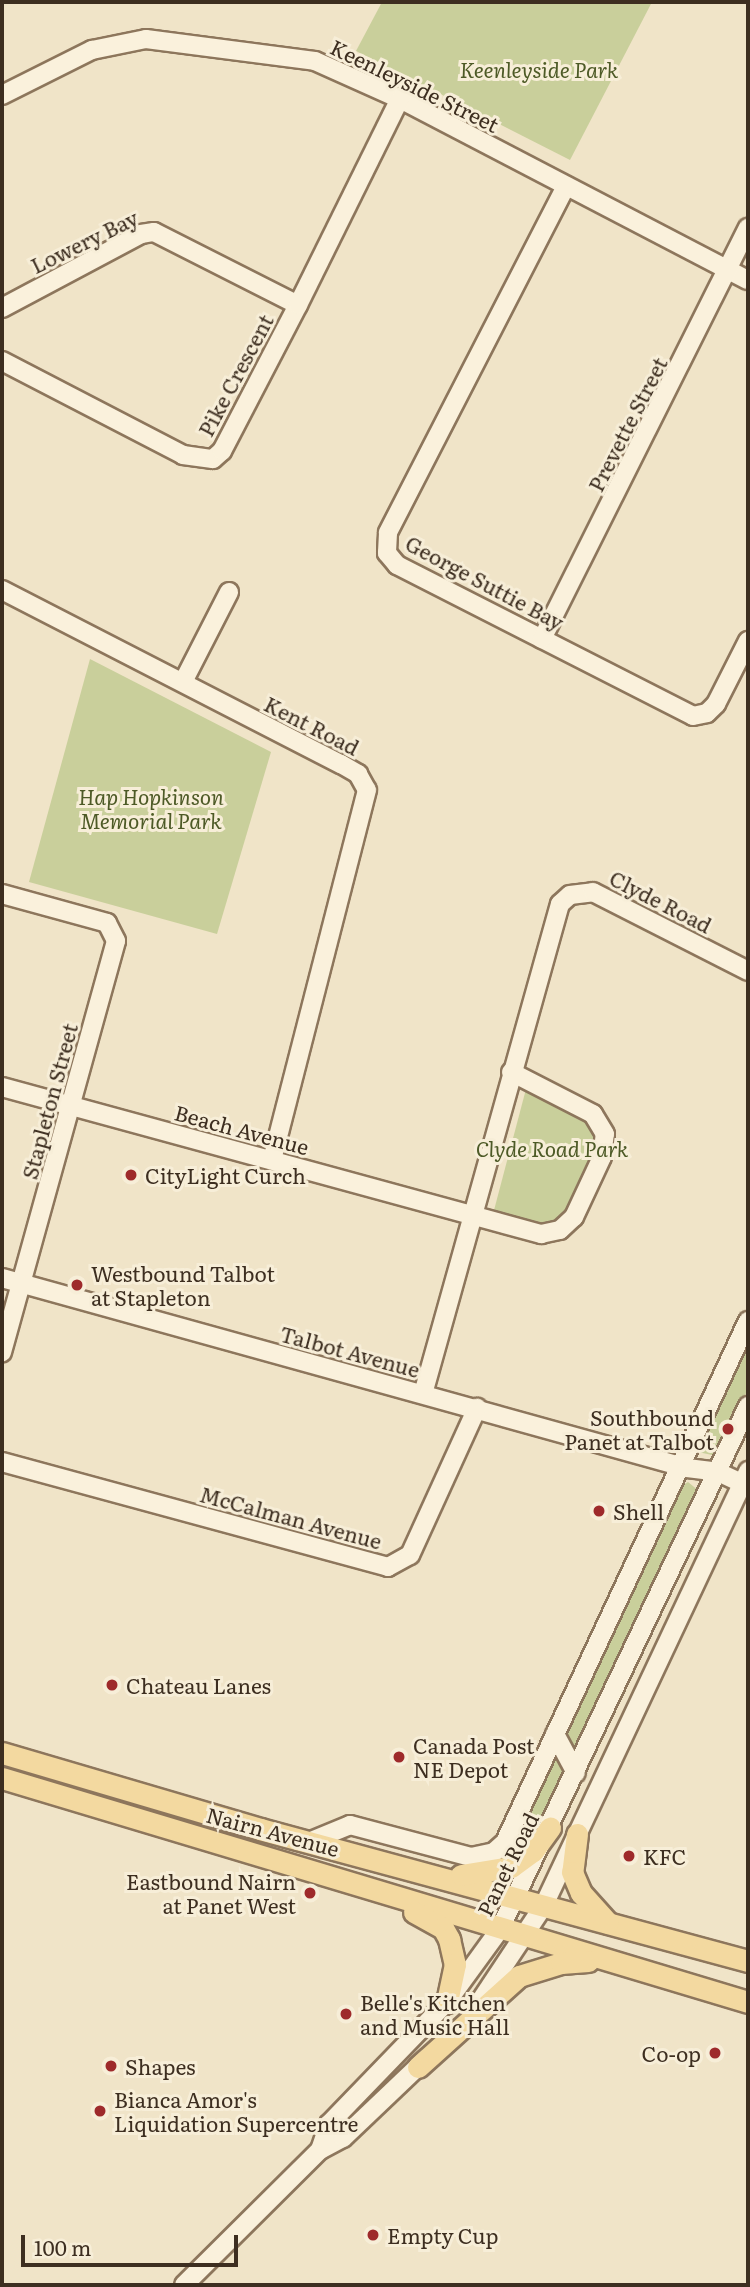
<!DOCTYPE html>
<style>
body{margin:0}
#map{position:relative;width:750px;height:2287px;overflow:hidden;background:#f0e4c8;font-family:Literata,serif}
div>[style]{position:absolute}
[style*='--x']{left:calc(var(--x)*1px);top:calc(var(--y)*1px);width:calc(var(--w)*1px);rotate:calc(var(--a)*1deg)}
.green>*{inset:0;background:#c9cf9b}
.roads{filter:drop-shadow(2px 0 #8d765c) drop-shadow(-2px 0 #8d765c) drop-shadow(0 2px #8d765c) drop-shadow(0 -2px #8d765c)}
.minor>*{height:18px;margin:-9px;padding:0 9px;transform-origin:9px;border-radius:9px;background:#faf1dc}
.major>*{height:21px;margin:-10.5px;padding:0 10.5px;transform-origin:10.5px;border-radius:10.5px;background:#f3d9a0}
.dots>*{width:19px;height:19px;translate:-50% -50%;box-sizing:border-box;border:4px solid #f7eed8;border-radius:50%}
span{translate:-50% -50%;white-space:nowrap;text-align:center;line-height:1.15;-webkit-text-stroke:6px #f7eed8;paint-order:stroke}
.park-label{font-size:21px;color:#4d5a26;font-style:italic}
.street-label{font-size:21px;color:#3d2e20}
.poi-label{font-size:21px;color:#3d2e20}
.left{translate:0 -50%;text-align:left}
.right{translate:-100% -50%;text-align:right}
.frame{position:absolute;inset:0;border:4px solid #3d2e20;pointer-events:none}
.scale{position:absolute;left:21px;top:2235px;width:217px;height:32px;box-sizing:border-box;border:4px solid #3d2e20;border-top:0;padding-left:9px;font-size:21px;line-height:24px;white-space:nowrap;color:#3d2e20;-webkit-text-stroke:5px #f7eed8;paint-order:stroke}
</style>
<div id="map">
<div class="green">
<i style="clip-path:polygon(382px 2px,652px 2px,570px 160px,356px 51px)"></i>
<i style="clip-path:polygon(90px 659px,271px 752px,217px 934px,29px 882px)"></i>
<i style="clip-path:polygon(526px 1089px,585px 1119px,596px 1131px,597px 1147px,566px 1215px,543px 1226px,493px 1214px)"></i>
<i style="clip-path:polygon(748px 1341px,748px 1389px,719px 1450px,712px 1455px,698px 1452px)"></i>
<i style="clip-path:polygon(688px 1482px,699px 1491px,576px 1757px,565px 1735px,680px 1487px)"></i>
<i style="clip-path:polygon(559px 1754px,567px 1776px,525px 1852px,503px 1859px)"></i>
</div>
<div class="roads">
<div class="minor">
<i style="--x:2;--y:95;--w:101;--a:-26.6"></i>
<i style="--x:92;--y:50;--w:55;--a:-11.5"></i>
<i style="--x:146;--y:39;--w:170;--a:7.4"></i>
<i style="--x:315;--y:61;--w:93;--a:24.1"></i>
<i style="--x:400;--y:99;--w:392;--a:27.5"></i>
<i style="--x:566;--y:186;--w:390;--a:117.2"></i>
<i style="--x:388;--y:533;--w:20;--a:93"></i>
<i style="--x:387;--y:553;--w:16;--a:50"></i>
<i style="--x:397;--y:565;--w:332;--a:27"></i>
<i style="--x:693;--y:716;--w:14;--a:-12"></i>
<i style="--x:707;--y:713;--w:13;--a:-45"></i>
<i style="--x:716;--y:704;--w:71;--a:-63.1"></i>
<i style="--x:2;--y:308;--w:157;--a:-28"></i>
<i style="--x:141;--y:234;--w:13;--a:-9"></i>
<i style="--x:154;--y:232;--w:161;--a:26.9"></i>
<i style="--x:2;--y:361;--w:204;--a:27.4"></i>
<i style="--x:183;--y:455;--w:30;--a:8"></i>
<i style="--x:213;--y:459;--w:12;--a:-42"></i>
<i style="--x:222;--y:451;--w:165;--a:-62.5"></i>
<i style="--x:298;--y:305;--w:230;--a:-63.7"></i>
<i style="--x:2;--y:590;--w:381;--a:27.2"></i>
<i style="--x:341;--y:764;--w:20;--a:30"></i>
<i style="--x:358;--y:774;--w:18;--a:61"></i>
<i style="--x:367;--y:790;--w:382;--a:104.4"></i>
<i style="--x:542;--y:639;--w:460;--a:-63.4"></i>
<i style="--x:183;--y:682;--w:101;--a:-62.9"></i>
<i style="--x:2;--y:894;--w:109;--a:15.4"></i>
<i style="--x:107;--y:923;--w:20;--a:63"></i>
<i style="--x:116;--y:941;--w:427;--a:105.5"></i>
<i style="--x:2;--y:1087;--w:559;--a:15.26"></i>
<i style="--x:541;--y:1234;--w:19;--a:-12"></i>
<i style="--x:560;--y:1230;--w:19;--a:-43"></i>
<i style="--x:574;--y:1217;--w:66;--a:-65"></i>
<i style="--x:602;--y:1157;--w:23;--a:-83"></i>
<i style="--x:605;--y:1134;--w:23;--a:-121"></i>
<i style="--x:593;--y:1114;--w:92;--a:-152.9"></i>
<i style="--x:2;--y:1278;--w:711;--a:15.5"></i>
<i style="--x:687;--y:1468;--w:31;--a:7"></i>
<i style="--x:718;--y:1472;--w:26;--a:25"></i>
<i style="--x:423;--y:1394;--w:509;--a:-74.38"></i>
<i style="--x:560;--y:904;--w:13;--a:-42"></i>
<i style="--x:570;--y:895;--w:23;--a:-7"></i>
<i style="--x:593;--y:892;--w:174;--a:27"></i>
<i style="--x:2;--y:1462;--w:400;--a:15.2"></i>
<i style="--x:388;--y:1567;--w:25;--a:-29"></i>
<i style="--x:410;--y:1555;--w:162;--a:-65.5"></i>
<i style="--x:555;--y:1734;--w:44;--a:61.7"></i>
<i style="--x:311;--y:1841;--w:42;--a:-22.3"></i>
<i style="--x:350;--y:1825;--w:125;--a:14.8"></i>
<i style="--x:471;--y:1857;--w:24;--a:-12"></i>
<i style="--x:494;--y:1852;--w:15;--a:-42"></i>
<i style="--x:505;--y:1842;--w:575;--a:-65"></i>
<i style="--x:479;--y:2003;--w:118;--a:-56.4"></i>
<i style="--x:544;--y:1905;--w:480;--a:-64.8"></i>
<i style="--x:320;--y:2150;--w:28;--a:-71"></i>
<i style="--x:329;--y:2124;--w:170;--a:-46"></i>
<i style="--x:447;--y:2002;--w:90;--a:-54"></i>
<i style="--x:500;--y:1929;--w:579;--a:-64.63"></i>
<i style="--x:184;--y:2285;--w:192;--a:-44.8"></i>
<i style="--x:320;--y:2150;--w:26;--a:-28"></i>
<i style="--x:343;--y:2138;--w:115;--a:-43.6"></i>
</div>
<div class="major">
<i style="--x:2;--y:1753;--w:269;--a:16.4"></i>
<i style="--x:260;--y:1829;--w:506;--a:15.14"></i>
<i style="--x:2;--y:1778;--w:779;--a:16.71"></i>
<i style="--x:577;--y:1834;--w:38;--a:97"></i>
<i style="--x:572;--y:1872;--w:23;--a:67"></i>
<i style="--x:581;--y:1893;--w:40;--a:48"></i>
<i style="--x:461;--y:1875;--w:51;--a:-9.1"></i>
<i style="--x:511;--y:1867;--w:27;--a:-36"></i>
<i style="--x:533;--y:1851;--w:29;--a:-54"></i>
<i style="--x:414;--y:1912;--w:33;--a:29"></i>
<i style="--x:443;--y:1928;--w:13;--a:61"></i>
<i style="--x:449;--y:1939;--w:26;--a:77"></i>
<i style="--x:455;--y:1964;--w:39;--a:102"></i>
<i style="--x:418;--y:2067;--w:136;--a:-42"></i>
<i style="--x:519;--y:1976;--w:44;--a:-17.2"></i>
<i style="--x:561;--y:1963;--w:27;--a:-4"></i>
</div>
</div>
<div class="dots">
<i style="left:131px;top:1175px;background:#9e2a2b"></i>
<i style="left:77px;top:1285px;background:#9e2a2b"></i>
<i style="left:728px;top:1429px;background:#9e2a2b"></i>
<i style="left:599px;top:1511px;background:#9e2a2b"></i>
<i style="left:112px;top:1685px;background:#9e2a2b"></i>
<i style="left:399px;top:1757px;background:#9e2a2b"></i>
<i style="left:629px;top:1856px;background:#9e2a2b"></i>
<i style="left:310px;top:1893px;background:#9e2a2b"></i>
<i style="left:346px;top:2014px;background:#9e2a2b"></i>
<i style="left:715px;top:2053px;background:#9e2a2b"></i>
<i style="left:111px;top:2066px;background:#9e2a2b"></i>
<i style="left:100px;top:2111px;background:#9e2a2b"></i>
<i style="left:373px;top:2235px;background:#9e2a2b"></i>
</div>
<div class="park-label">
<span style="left:539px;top:69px">Keenleyside Park</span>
<span style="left:151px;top:808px">Hap Hopkinson<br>Memorial Park</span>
<span style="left:552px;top:1148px">Clyde Road Park</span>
</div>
<div class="street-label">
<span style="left:415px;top:85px;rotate:26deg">Keenleyside Street</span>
<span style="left:84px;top:241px;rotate:-26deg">Lowery Bay</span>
<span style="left:235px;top:375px;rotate:-62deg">Pike Crescent</span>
<span style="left:627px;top:424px;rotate:-63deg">Prevette Street</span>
<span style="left:485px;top:582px;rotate:28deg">George Suttie Bay</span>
<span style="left:312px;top:725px;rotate:27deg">Kent Road</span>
<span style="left:661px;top:901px;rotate:27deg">Clyde Road</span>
<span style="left:49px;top:1101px;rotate:-75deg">Stapleton Street</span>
<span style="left:242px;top:1129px;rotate:15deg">Beach Avenue</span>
<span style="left:350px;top:1351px;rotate:15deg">Talbot Avenue</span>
<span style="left:291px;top:1517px;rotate:15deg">McCalman Avenue</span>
<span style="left:273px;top:1831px;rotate:15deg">Nairn Avenue</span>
<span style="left:507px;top:1864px;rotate:-64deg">Panet Road</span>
</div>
<div class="poi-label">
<span class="left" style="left:145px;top:1175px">CityLight Curch</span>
<span class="left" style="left:91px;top:1285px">Westbound Talbot<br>at Stapleton</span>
<span class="right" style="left:714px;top:1429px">Southbound<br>Panet at Talbot</span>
<span class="left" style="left:613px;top:1511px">Shell</span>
<span class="left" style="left:126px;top:1685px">Chateau Lanes</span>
<span class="left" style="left:413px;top:1757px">Canada Post<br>NE Depot</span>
<span class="left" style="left:643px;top:1856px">KFC</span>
<span class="right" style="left:296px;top:1893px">Eastbound Nairn<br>at Panet West</span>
<span class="left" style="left:360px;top:2014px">Belle's Kitchen<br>and Music Hall</span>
<span class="right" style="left:701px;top:2053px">Co-op</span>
<span class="left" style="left:125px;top:2066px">Shapes</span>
<span class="left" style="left:114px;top:2111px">Bianca Amor's<br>Liquidation Supercentre</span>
<span class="left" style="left:387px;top:2235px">Empty Cup</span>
</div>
<div class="frame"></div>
<div class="scale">100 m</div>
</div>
